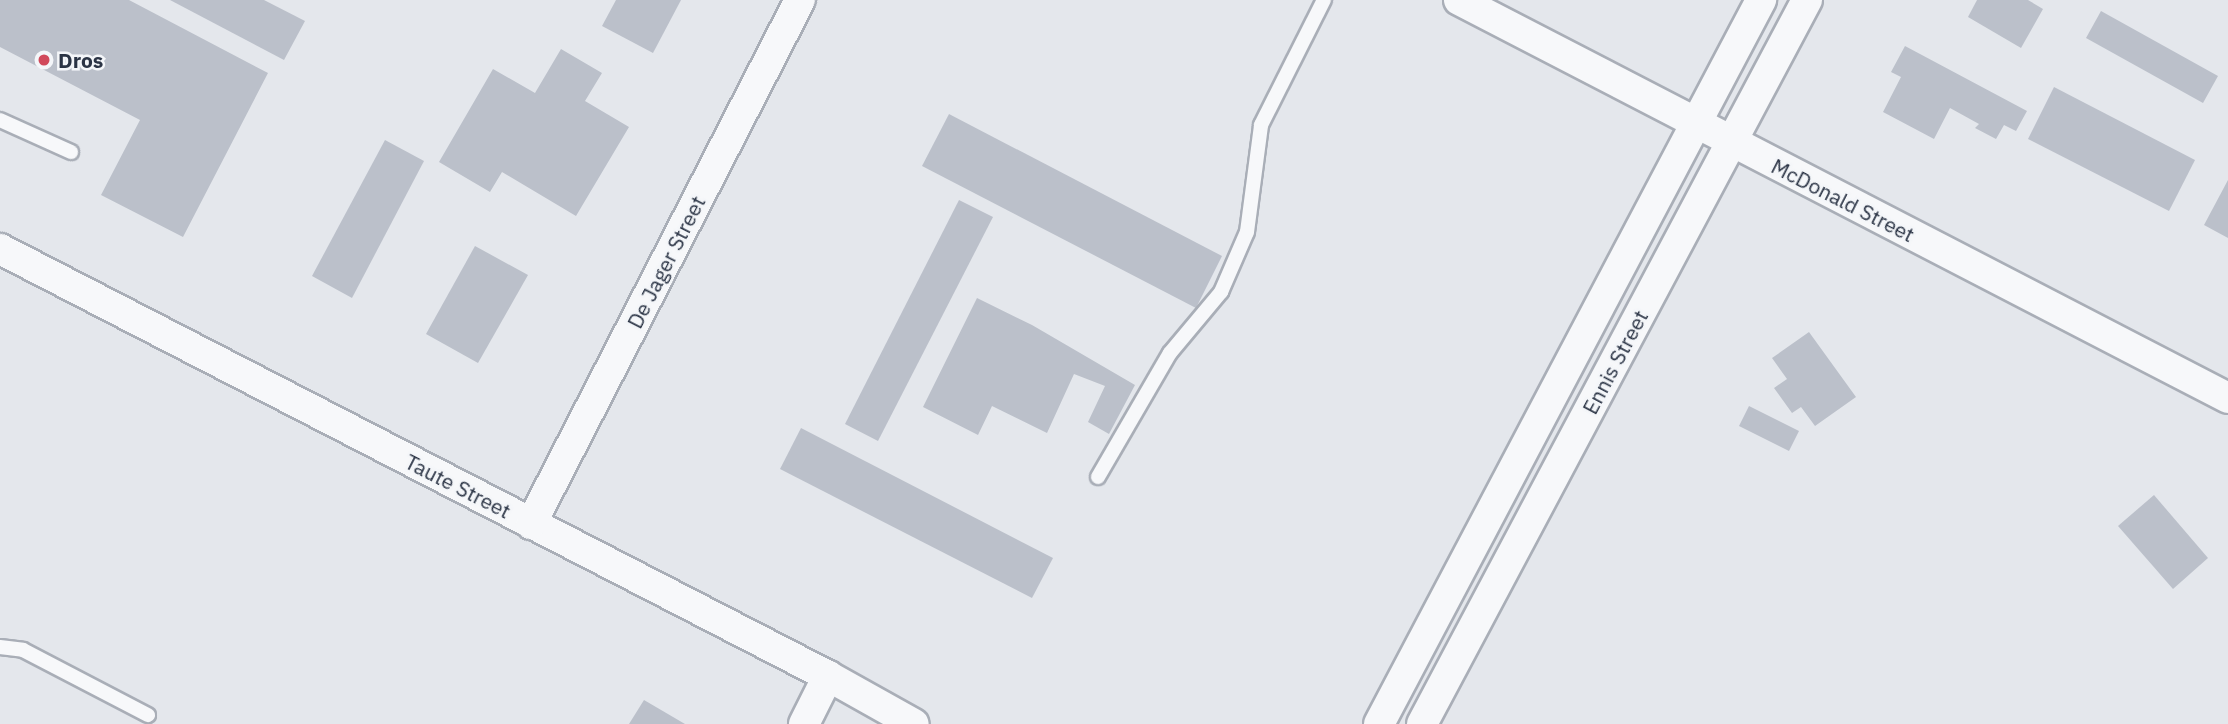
<!DOCTYPE html>
<style>
body{margin:0}
#map{position:relative;width:2228px;height:724px;overflow:hidden;background:#e4e7ec;font-family:"IBM Plex Sans",sans-serif}
div>[style]{position:absolute}
[style*='--x']{left:calc(var(--x)*1px);top:calc(var(--y)*1px);width:calc(var(--w)*1px);rotate:calc(var(--a)*1deg)}
.building>*{inset:0;background:#bbc0ca}
.roads{filter:drop-shadow(2px 0 #a9aeb7) drop-shadow(-2px 0 #a9aeb7) drop-shadow(0 2px #a9aeb7) drop-shadow(0 -2px #a9aeb7)}
.lane>*{height:14px;margin:-7px;padding:0 7px;transform-origin:7px;border-radius:7px;background:#f7f8fa}
.street>*{height:30px;margin:-15px;padding:0 15px;transform-origin:15px;border-radius:15px;background:#f7f8fa}
.dots>*{width:19px;height:19px;translate:-50% -50%;box-sizing:border-box;border:4px solid #f4f6f9;border-radius:50%}
span{translate:-50% -50%;white-space:nowrap;text-align:center;line-height:1.15;-webkit-text-stroke:5px #f4f6f9;paint-order:stroke}
.poi-label{font-size:21px;color:#2b3445;font-weight:700}
.left{translate:0 -50%;text-align:left}
.street-label{font-size:21px;color:#2b3445}
</style>
<div id="map">
<div class="building">
<i style="clip-path:polygon(0 0,129px 0,268px 73px,183px 237px,101px 195px,140px 120px,0 47px)"></i>
<i style="clip-path:polygon(170px 0,264px 0,305px 21px,284px 60px)"></i>
<i style="clip-path:polygon(616px 0,681px 0,653px 53px,602px 26px)"></i>
<i style="clip-path:polygon(1977px 0,2028px 0,2043px 9px,2021px 48px,1968px 17px)"></i>
<i style="clip-path:polygon(2101px 11px,2218px 76px,2203px 103px,2086px 38px)"></i>
<i style="clip-path:polygon(1905px 46px,2027px 111px,2016px 131px,2004px 125px,1996px 139px,1975px 128px,1979px 124px,1950px 108px,1934px 139px,1883px 112px,1901px 77px,1891px 72px)"></i>
<i style="clip-path:polygon(561px 49px,602px 73px,585px 101px,629px 127px,576px 216px,502px 172px,490px 192px,439px 162px,493px 69px,535px 93px)"></i>
<i style="clip-path:polygon(2054px 87px,2195px 160px,2169px 211px,2028px 139px)"></i>
<i style="clip-path:polygon(949px 114px,1222px 256px,1196px 308px,922px 166px)"></i>
<i style="clip-path:polygon(385px 140px,424px 161px,352px 298px,312px 276px)"></i>
<i style="clip-path:polygon(2228px 180px,2228px 238px,2204px 225px)"></i>
<i style="clip-path:polygon(959px 200px,993px 217px,878px 441px,845px 424px)"></i>
<i style="clip-path:polygon(475px 246px,528px 275px,478px 363px,426px 334px)"></i>
<i style="clip-path:polygon(977px 298px,1032px 325px,1135px 385px,1109px 434px,1088px 422px,1105px 386px,1074px 374px,1047px 433px,992px 406px,978px 435px,923px 407px)"></i>
<i style="clip-path:polygon(1809px 332px,1856px 397px,1815px 426px,1801px 407px,1792px 413px,1774px 388px,1787px 379px,1772px 358px)"></i>
<i style="clip-path:polygon(1749px 406px,1799px 431px,1789px 451px,1739px 426px)"></i>
<i style="clip-path:polygon(801px 428px,1053px 558px,1032px 598px,780px 469px)"></i>
<i style="clip-path:polygon(2154px 495px,2208px 558px,2173px 589px,2118px 526px)"></i>
<i style="clip-path:polygon(644px 700px,685px 724px,629px 724px)"></i>
</div>
<div class="roads">
<div class="lane">
<i style="--x:0;--y:120;--w:78;--a:24.3"></i>
<i style="--x:1098;--y:477;--w:143;--a:-59.9"></i>
<i style="--x:1170;--y:353;--w:80;--a:-50.1"></i>
<i style="--x:1221;--y:292;--w:65;--a:-66.6"></i>
<i style="--x:1247;--y:232;--w:108;--a:-82.5"></i>
<i style="--x:1261;--y:125;--w:140;--a:-63.3"></i>
<i style="--x:0;--y:647;--w:23;--a:7"></i>
<i style="--x:23;--y:650;--w:141;--a:27.5"></i>
</div>
<div class="street">
<i style="--x:1459;--y:0;--w:866;--a:27.36"></i>
<i style="--x:0;--y:249;--w:932;--a:27.28"></i>
<i style="--x:828;--y:676;--w:98;--a:29.2"></i>
<i style="--x:531;--y:524;--w:589;--a:-62.83"></i>
<i style="--x:804;--y:724;--w:54;--a:-63.4"></i>
<i style="--x:1379;--y:724;--w:819;--a:-62.18"></i>
<i style="--x:1422;--y:724;--w:820;--a:-62"></i>
</div>
</div>
<div class="dots">
<i style="left:44px;top:60px;background:#d1495b"></i>
</div>
<div class="poi-label">
<span class="left" style="left:58px;top:60px">Dros</span>
</div>
<div class="street-label">
<span style="left:1843px;top:200px;rotate:27deg">McDonald Street</span>
<span style="left:666px;top:262px;rotate:-63deg">De Jager Street</span>
<span style="left:1615px;top:362px;rotate:-62deg">Ennis Street</span>
<span style="left:458px;top:486px;rotate:27deg">Taute Street</span>
</div>
</div>
